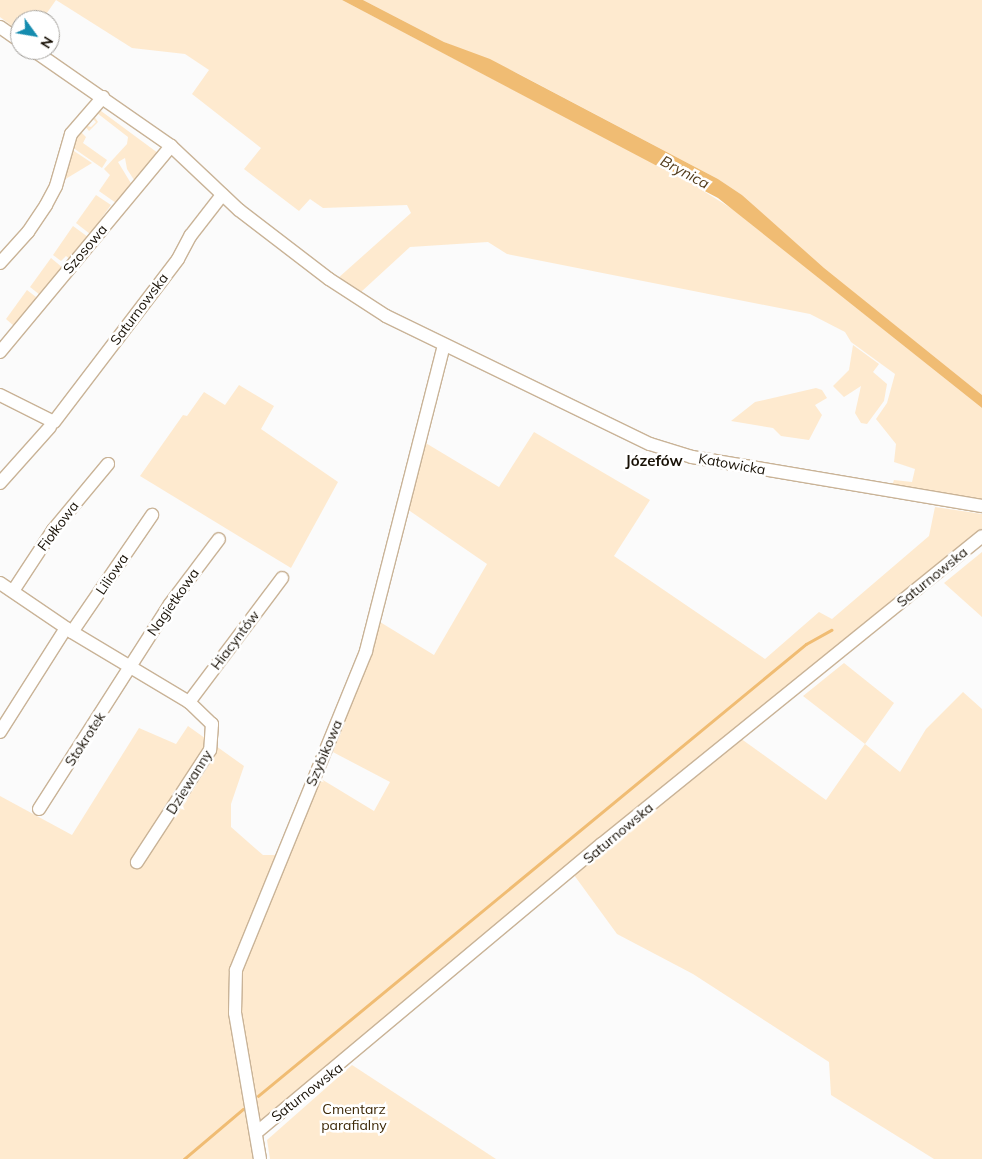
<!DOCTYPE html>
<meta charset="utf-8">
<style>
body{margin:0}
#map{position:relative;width:982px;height:1159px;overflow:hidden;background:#fbfbfb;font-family:Mulish,sans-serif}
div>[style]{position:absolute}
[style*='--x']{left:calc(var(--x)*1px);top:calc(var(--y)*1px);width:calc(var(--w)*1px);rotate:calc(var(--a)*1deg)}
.green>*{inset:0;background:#feeacf}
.water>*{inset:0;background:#f0bc73}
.stream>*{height:2.5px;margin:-1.25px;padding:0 1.25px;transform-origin:1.25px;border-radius:1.25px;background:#f0bc73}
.roads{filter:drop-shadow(1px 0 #c9b397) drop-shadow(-1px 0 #c9b397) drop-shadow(0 1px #c9b397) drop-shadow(0 -1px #c9b397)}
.minor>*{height:12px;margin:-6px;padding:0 6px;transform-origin:6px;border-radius:6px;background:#fff}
span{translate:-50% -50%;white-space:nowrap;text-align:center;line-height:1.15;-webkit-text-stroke:5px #fff;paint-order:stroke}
.street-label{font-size:14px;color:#181106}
.park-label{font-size:14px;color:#3d2807}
.water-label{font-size:15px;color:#513b1b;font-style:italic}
.neighbourhood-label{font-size:15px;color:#181106;font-weight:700}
.north{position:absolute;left:10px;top:10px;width:50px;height:50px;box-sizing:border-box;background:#fff;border:1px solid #a3a09b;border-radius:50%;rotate:122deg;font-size:14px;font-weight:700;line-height:20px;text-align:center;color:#181106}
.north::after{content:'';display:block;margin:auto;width:18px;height:22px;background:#158caf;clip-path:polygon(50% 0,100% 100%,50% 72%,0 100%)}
</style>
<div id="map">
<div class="green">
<i style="clip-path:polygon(0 0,342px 0,684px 179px,734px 210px,982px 408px,982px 500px,892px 486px,894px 480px,912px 482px,915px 469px,894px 462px,896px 444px,876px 419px,887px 403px,895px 374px,851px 342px,845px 332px,810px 314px,507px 254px,488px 242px,410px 247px,361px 292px,337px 279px,411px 213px,407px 205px,323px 208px,310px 199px,299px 211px,244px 169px,261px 148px,192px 94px,209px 70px,185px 54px,132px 48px,56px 0,42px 20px,20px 20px,20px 32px,0 17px)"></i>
<i style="clip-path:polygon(363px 0,982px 0,982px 395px,823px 268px,742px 195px,718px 179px,517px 73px,444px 42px)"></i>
<i style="clip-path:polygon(97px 108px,162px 156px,136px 183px,127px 169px,125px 158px,118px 162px,132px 185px,116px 203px,99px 191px,110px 175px,104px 169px,127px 144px,128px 137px,97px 113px,94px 116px,98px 122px,89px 131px,84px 125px,91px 127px,96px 122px,91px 117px)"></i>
<i style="clip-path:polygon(79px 130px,86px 137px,83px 143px,107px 160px,102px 168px,69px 145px)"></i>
<i style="clip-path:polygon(68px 147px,92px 163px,59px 183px)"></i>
<i style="clip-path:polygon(96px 195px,111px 205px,90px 234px,76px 223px)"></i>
<i style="clip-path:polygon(73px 226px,88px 237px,70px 259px,66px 256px,61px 261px,53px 255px)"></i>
<i style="clip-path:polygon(51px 258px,63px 268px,40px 295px,30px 287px)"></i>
<i style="clip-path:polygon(27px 290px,36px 297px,34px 303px,14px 326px,6px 319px)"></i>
<i style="clip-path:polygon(853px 345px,879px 364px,873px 372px,887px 384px,884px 401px,867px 424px,861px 423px,855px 413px,861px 386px,844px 397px,833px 386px,849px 370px)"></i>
<i style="clip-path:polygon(239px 385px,274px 406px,261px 429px,338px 482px,291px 568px,140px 476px,183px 415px,187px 416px,204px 392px,225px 405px)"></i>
<i style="clip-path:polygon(816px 388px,822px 390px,827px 398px,815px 405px,822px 415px,809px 440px,781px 436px,773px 428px,731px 421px,755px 402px)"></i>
<i style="clip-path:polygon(534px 432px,650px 500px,614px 556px,765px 659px,819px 612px,832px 619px,929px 536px,935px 507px,982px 514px,982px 529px,740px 738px,826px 800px,865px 744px,803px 696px,844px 663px,894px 703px,865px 744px,900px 772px,926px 729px,963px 692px,982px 709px,982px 1159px,934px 1159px,831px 1095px,829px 1062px,693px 974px,617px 934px,574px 875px,610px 845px,602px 836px,249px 1132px,254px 1159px,0 1159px,0 796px,72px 835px,139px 728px,176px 744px,188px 726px,244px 766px,231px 804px,231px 827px,263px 855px,285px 855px,318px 777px,374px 811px,390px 782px,329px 750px,380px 622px,434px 655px,487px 564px,407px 509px,424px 442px,499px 487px)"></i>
<i style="clip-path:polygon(982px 552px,982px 617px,944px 583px)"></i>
<i style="clip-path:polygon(352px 1065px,496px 1159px,270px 1159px,267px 1140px)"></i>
</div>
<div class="water">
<i style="clip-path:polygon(342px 0,363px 0,444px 42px,490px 59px,718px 179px,742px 195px,824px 268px,982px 395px,982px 408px,718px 198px)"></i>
</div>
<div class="stream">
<i style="--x:258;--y:1096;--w:710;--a:-39.52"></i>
<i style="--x:806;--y:644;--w:29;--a:-29"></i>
<i style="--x:184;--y:1159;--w:77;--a:-40.3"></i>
</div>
<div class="roads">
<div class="minor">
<i style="--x:0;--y:27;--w:24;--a:35"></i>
<i style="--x:33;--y:50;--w:168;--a:34.8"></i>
<i style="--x:171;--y:146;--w:93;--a:43.3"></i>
<i style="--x:239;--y:210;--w:113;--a:37.5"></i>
<i style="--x:329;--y:279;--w:68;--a:33"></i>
<i style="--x:386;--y:316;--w:293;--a:25.9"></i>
<i style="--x:650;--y:444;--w:44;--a:17.2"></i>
<i style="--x:692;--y:457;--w:294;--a:9.6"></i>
<i style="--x:0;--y:263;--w:42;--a:-47.9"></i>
<i style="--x:28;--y:232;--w:32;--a:-56"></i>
<i style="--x:46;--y:205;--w:21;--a:-62"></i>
<i style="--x:56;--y:186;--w:54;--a:-73.9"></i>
<i style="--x:71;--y:134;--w:49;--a:-49.1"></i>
<i style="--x:0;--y:352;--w:268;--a:-50.3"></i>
<i style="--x:0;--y:395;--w:60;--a:26.6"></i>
<i style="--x:54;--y:422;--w:205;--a:-52.7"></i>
<i style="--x:178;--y:259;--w:27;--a:-62"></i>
<i style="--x:191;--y:235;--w:51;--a:-52.2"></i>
<i style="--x:0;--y:483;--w:75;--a:-48.2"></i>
<i style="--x:0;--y:583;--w:87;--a:34.2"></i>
<i style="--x:72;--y:632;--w:136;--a:30.9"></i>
<i style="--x:189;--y:702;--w:32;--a:44"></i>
<i style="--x:212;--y:724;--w:26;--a:94"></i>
<i style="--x:210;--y:750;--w:134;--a:123.1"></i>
<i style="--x:13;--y:591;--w:73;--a:-56.7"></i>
<i style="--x:53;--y:530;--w:86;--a:-50.2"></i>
<i style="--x:72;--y:632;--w:142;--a:-55.6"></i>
<i style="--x:189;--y:702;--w:155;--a:-53.1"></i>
<i style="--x:0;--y:732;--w:123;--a:-57.6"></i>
<i style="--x:39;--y:809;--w:243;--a:-57.4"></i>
<i style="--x:170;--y:604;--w:81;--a:-53"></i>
<i style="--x:256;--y:1133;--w:451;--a:-39.9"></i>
<i style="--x:602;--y:844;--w:489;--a:-39"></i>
<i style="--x:260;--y:1159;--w:148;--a:-99.7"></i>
<i style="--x:235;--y:1013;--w:43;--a:-88.7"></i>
<i style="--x:236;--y:970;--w:344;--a:-67.8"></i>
<i style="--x:366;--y:651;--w:316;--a:-75.7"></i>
</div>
</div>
<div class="street-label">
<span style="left:85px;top:249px;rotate:-50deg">Szosowa</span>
<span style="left:139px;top:309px;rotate:-53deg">Saturnowska</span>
<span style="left:732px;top:464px;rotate:10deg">Katowicka</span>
<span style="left:58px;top:526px;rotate:-53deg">Fiołkowa</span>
<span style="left:112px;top:574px;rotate:-56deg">Liliowa</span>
<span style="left:932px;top:577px;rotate:-39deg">Saturnowska</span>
<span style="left:173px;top:602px;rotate:-55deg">Nagietkowa</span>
<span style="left:235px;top:640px;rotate:-53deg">Hiacyntów</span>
<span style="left:85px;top:739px;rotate:-57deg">Stokrotek</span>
<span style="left:324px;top:753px;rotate:-67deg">Szybikowa</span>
<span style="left:189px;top:782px;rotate:-58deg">Dziewanny</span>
<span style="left:618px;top:833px;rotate:-40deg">Saturnowska</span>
<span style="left:307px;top:1092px;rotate:-38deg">Saturnowska</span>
</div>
<div class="park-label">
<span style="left:354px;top:1117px">Cmentarz<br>parafialny</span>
</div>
<div class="water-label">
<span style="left:685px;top:172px;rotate:28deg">Brynica</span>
</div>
<div class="neighbourhood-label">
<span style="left:654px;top:461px">Józefów</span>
</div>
<div class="north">N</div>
</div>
